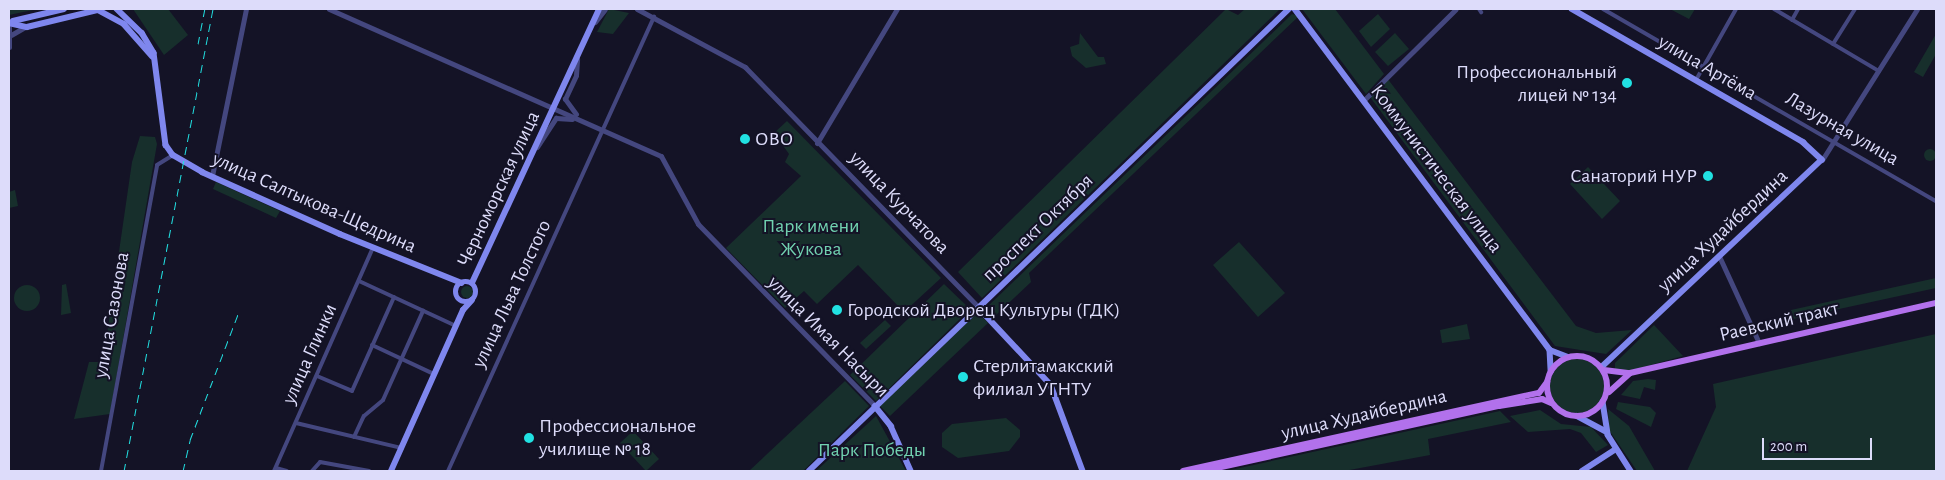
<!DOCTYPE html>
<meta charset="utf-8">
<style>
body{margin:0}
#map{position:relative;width:1945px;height:480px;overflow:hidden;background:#141326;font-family:"Alegreya Sans",sans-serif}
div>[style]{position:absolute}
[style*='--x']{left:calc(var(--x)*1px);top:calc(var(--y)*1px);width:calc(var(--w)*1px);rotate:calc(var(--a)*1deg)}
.green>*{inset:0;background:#172f2c}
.round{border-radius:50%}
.minor>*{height:4px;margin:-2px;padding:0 2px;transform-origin:2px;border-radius:2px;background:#44477f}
.tertiary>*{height:5px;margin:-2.5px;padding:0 2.5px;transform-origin:2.5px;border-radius:2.5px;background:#44477f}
.secondary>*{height:5.5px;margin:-2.75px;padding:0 2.75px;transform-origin:2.75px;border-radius:2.75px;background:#7f87ee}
.secondary>.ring{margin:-2.75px;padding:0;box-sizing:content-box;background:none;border:5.5px solid #7f87ee;border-radius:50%}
.primary>*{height:6px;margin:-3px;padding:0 3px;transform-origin:3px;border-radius:3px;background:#b271ec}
.primary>.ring{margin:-3px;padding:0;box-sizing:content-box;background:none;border:6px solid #b271ec;border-radius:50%}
.rail>*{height:1px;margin-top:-0.5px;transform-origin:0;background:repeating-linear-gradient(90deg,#21e1e2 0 8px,transparent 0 14px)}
.dots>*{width:14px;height:14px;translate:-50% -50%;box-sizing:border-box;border:2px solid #141326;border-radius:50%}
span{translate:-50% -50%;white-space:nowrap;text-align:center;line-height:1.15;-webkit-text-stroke:4px #141326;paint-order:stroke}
.street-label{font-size:20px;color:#dddcfa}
.poi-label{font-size:20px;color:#dddcfa}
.right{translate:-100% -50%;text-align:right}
.left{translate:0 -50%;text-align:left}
.park-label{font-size:20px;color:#71d2b0}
.frame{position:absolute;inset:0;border:10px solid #dddcfa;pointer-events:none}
.scale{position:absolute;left:1762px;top:438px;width:110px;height:22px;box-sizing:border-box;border:2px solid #dddcfa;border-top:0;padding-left:6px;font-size:15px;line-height:18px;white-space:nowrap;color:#dddcfa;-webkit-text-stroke:4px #141326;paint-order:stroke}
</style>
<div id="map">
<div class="green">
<i style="clip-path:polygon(9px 9px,38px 9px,9px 15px)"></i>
<i style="clip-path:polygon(133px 9px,168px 9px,188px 35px,164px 55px)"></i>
<i style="clip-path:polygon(609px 9px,629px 13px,613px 34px,597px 32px)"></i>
<i style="clip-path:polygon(1226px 9px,1238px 15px,1245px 9px,1280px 9px,982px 298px,958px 272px)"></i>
<i style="clip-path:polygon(1302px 9px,1335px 9px,1384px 74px,1366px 94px)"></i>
<i style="clip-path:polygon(1670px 9px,1695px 9px,1689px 19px)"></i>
<i style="clip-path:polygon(1292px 14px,1299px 16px,1029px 273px,1031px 282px,995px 316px,987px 307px)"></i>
<i style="clip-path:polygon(1378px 14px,1390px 29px,1371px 47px,1359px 31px)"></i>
<i style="clip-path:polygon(1080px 33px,1098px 57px,1104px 57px,1106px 64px,1086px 68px,1072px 56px,1070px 47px,1079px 44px)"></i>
<i style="clip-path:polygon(1395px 33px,1409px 49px,1388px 66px,1375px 52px)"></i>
<i style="clip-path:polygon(1936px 34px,1936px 54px,1923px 77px,1914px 72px)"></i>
<i style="clip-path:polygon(1387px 78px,1576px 326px,1596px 333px,1632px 330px,1606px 354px,1555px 346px,1370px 97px)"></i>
<i style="clip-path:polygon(787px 121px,941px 278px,904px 312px,858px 265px,817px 304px,804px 291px,785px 308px,726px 248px,801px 176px,785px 162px,789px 154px,774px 133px)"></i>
<i style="clip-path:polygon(140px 136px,155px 137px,157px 144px,110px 414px,74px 419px,89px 362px,103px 362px,132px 162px)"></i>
<i class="round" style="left:1924px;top:149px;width:12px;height:12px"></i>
<i style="clip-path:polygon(1588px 167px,1620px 201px,1602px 219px,1570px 184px)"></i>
<i style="clip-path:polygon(216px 182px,280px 211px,276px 218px,213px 189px)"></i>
<i style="clip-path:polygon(15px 190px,18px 206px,9px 208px,9px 192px)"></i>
<i style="clip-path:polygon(1239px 242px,1285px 293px,1258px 317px,1213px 265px)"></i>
<i style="clip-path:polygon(1936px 278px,1936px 288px,1793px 319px,1791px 310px)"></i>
<i style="clip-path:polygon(66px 284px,71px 313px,61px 315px,62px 285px)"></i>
<i style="clip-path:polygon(944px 284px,970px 309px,876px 401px,850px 375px)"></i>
<i class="round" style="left:14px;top:285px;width:26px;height:26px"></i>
<i class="round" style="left:461px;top:286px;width:12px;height:12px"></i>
<i style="clip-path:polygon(978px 312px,988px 323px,890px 416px,880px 406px)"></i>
<i style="clip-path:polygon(885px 320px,891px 326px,866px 349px,860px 343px)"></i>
<i style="clip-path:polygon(1467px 324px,1470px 339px,1442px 343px,1440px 330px)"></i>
<i style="clip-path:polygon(1654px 325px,1683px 356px,1629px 371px,1615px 370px,1615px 363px)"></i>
<i style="clip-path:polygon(1936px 334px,1936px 471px,1687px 471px,1716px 407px,1713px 384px)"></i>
<i class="round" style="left:1550px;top:359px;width:54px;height:54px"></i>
<i style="clip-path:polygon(1648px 379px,1656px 380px,1655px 390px,1644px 387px,1640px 399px,1621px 395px,1633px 381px)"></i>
<i style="clip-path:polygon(845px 381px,869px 406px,803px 471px,749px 471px)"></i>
<i style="clip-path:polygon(1618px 402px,1650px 407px,1656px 413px,1651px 427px,1616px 409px)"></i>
<i style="clip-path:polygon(1608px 409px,1629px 426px,1655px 471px,1637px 471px,1609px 430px)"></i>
<i style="clip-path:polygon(1540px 410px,1561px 424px,1591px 427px,1608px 445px,1596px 452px,1581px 433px,1570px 429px,1528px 432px,1510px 416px)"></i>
<i style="clip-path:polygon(1500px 411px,1511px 422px,1428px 439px,1430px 455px,1344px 471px,1226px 471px)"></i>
<i style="clip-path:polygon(876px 416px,906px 471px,816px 471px)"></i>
<i style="clip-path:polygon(1006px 418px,1020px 430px,1020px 437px,1009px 451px,958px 458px,942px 447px,942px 433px,952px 424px)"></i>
<i style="clip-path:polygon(633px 431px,659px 459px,646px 471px,620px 443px)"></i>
</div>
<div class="minor">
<i style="--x:1479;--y:9;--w:4;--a:56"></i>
<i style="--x:1603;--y:9;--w:384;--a:30"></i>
<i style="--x:1774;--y:9;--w:122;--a:30.6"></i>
<i style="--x:1792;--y:20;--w:13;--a:-61"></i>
<i style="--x:1833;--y:44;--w:41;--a:-57.8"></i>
<i style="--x:1696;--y:80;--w:81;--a:-60.6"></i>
<i style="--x:359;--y:281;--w:107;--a:24.9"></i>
<i style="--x:372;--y:345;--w:68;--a:25.1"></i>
<i style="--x:317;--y:376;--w:38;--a:23"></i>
<i style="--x:352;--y:391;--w:103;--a:-65.9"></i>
<i style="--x:296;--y:423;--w:109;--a:13.3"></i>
<i style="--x:354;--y:437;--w:23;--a:-65"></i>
<i style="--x:364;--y:416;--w:25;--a:-40"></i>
<i style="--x:383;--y:400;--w:98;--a:-65.8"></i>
<i style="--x:276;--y:468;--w:11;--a:15"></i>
<i style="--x:101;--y:471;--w:311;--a:-79.6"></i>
<i style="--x:157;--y:165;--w:19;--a:-32"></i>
<i style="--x:274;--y:471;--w:244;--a:-66.1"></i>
<i style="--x:312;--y:471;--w:12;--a:-48"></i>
<i style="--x:320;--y:462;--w:50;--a:10.4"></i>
<i style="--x:448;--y:471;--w:499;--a:-65.6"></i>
</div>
<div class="tertiary">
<i style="--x:329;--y:9;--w:363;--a:23.9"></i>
<i style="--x:661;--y:156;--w:77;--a:61.4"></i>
<i style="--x:698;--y:224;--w:254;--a:45.8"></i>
<i style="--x:637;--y:9;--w:123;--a:28.2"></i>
<i style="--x:745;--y:67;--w:336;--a:45.8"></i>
<i style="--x:595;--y:22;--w:16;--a:-52"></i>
<i style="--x:9;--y:27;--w:20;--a:90"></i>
<i style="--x:11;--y:35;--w:16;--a:-30"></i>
<i style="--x:1364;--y:100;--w:129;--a:-44.7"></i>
<i style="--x:576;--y:114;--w:19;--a:-126"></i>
<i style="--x:565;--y:99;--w:26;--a:-65"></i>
<i style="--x:576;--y:75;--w:16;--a:-86"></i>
<i style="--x:817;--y:143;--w:156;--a:-59.2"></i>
<i style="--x:537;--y:147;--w:35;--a:-57"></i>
<i style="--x:556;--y:118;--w:16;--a:4"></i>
<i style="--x:1822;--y:160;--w:178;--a:-57.8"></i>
<i style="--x:212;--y:176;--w:170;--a:-78.5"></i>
<i style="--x:1719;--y:256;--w:96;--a:65.3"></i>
</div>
<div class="secondary">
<i style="--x:117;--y:9;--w:35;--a:44"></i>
<i style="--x:142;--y:33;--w:23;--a:59"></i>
<i style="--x:154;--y:53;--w:93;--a:82.6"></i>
<i style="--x:166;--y:145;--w:12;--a:55"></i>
<i style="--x:173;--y:155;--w:34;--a:30"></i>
<i style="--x:202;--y:172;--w:151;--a:24.2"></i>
<i style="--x:340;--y:234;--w:131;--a:21.9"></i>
<i style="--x:1295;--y:9;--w:426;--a:53.2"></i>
<i style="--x:1550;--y:350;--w:21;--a:87"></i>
<i style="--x:1572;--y:9;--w:267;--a:29.9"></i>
<i style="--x:1803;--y:142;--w:26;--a:43"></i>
<i style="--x:1822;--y:160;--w:302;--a:136.7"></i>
<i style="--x:13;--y:21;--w:52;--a:-13.2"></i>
<i style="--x:9;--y:23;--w:18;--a:13"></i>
<i style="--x:27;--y:27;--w:73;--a:-13.5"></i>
<i style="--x:98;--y:10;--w:30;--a:28"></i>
<i style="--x:124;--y:24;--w:43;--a:48.8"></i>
<i class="ring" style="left:456px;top:282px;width:14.5px;height:14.5px"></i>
<i style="--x:472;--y:283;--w:302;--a:-65.1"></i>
<i style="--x:979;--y:308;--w:105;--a:46.9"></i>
<i style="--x:1051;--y:385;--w:92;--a:69.6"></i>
<i style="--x:1550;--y:350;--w:19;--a:21"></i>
<i style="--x:1603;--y:402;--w:33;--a:81"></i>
<i style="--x:1608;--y:435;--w:43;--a:57.4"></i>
<i style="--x:875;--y:406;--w:26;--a:51"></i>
<i style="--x:891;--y:426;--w:49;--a:66"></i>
<i style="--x:1577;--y:416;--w:32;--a:28"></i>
<i style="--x:391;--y:471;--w:176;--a:-65.9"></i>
<i style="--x:463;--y:310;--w:13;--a:-48"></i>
<i style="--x:809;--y:471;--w:666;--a:-43.91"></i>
<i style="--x:1582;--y:471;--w:40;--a:-32.9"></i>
</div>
<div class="primary">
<i class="ring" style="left:1547px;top:356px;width:54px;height:54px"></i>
<i style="--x:1604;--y:370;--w:26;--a:7"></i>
<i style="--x:1630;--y:373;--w:314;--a:-12.9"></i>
<i style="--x:1609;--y:392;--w:27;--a:-42"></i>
<i style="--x:1183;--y:471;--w:364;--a:-12.4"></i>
<i style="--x:1539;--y:393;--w:14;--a:-54"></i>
<i style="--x:1203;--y:471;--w:303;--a:-12.4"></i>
<i style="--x:1499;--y:406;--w:44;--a:-9.2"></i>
<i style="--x:1542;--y:399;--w:10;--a:24"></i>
</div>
<div class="rail">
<i style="--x:198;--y:44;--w:36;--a:-79"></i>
<i style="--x:124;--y:471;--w:470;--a:-79.1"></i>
<i style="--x:183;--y:471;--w:32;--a:-77"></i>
<i style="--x:190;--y:440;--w:135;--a:-69.1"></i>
</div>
<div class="dots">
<i style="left:1627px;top:83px;background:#21e1e2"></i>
<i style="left:745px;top:139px;background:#21e1e2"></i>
<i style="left:1708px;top:176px;background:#21e1e2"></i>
<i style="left:837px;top:310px;background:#21e1e2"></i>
<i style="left:963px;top:377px;background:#21e1e2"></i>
<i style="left:529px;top:438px;background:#21e1e2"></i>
</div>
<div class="street-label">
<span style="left:1707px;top:68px;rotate:30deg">улица Артёма</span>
<span style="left:1842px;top:129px;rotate:30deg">Лазурная улица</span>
<span style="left:1436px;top:169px;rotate:53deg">Коммунистическая улица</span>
<span style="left:499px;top:189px;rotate:-65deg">Черноморская улица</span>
<span style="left:314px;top:203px;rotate:24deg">улица Салтыкова-Щедрина</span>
<span style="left:899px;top:203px;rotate:46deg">улица Курчатова</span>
<span style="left:1038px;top:228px;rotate:-44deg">проспект Октября</span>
<span style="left:1723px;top:231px;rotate:-43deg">улица Худайбердина</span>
<span style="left:512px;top:294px;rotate:-65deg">улица Льва Толстого</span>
<span style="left:112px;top:315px;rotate:-80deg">улица Сазонова</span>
<span style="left:1779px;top:322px;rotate:-13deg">Раевский тракт</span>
<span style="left:828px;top:337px;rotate:45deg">улица Имая Насыри</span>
<span style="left:310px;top:354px;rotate:-66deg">улица Глинки</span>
<span style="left:1364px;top:415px;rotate:-13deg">улица Худайбердина</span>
</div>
<div class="poi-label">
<span class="right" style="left:1617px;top:84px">Профессиональный<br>лицей № 134</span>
<span class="left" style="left:755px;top:139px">ОВО</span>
<span class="right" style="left:1697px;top:176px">Санаторий НУР</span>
<span class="left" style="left:847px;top:310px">Городской Дворец Культуры (ГДК)</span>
<span class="left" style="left:973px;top:378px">Стерлитамакский<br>филиал УГНТУ</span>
<span class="left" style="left:539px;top:438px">Профессиональное<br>училище № 18</span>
</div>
<div class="park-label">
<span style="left:811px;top:238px">Парк имени<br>Жукова</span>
<span style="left:872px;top:450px">Парк Победы</span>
</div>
<div class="frame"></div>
<div class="scale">200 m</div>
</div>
